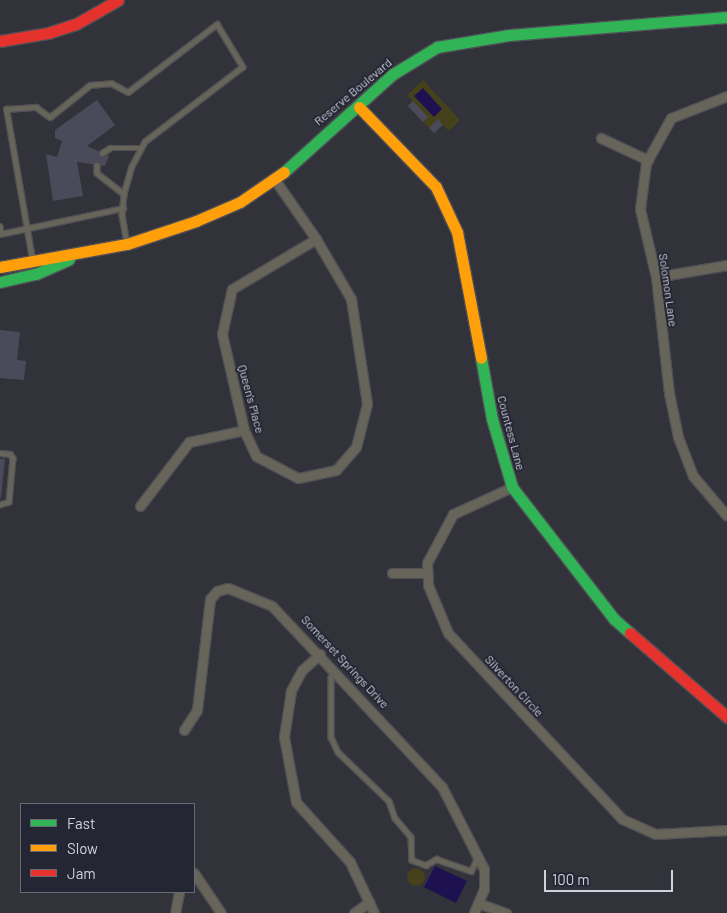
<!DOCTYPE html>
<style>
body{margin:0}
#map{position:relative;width:727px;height:913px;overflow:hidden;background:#32323a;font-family:Barlow,sans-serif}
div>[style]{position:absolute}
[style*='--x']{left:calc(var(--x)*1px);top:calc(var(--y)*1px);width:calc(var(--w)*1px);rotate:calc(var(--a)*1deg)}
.green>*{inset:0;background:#44411b}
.round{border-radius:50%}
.water>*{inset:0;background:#1d1152}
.building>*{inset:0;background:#4b4a5b}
.roads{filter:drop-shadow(1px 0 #4f4f56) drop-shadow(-1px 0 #4f4f56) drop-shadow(0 1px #4f4f56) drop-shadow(0 -1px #4f4f56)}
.lane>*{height:4.5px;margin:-2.25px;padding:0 2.25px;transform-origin:2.25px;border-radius:2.25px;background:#676559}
.street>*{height:9px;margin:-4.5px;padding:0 4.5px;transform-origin:4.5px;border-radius:4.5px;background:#676559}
.fast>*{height:11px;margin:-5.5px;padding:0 5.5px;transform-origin:5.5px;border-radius:5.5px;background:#30b455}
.slow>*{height:11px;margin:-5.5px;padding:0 5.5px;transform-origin:5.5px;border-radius:5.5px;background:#ff9f0a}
.jam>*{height:11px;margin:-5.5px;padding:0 5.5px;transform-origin:5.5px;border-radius:5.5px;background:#e5322d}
span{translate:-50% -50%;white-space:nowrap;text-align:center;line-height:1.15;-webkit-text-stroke:4px #252634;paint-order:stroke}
.street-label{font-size:12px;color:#d0d1db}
.legend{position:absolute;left:20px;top:803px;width:175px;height:90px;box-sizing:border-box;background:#252634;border:1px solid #696a77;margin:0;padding:6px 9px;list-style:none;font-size:15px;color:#d0d1db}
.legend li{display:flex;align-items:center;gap:10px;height:25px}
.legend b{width:25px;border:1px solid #696a77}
.scale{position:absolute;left:544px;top:870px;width:129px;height:22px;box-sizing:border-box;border:2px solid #d0d1db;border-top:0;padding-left:6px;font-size:15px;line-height:18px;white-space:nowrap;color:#d0d1db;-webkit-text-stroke:4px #252634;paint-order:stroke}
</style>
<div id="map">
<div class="green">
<i style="clip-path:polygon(423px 80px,460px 120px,449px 131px,443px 125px,434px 133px,408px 106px,413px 101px,407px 95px)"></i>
<i class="round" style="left:407px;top:868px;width:18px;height:18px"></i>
</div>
<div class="water">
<i style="clip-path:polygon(423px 88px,442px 109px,434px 117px,414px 96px)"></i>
<i style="clip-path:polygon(435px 866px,467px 881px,456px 903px,424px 887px)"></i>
</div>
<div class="building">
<i style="clip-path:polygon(97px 100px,115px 125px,87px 146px,109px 156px,105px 166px,77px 162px,83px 196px,53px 201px,46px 154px,57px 157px,62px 141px,55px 138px,55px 130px)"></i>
<i style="clip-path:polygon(413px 101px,428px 117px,423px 122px,408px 106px)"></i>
<i style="clip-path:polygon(438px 119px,443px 125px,434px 133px,429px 128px)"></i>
<i style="clip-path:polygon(0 330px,20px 332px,17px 360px,26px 361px,24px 380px,0 378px)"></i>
<i style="clip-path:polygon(0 459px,5px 459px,1px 498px,0 498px)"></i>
</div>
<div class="roads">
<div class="lane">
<i style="--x:102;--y:153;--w:9;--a:-32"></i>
<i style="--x:110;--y:148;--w:32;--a:0"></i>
<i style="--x:97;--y:165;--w:8;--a:90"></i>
<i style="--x:97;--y:173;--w:34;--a:38"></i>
<i style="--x:0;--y:226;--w:8;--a:83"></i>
<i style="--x:0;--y:234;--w:126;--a:-11.9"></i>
<i style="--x:32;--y:259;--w:152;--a:-99.8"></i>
<i style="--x:6;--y:109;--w:30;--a:-4"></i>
<i style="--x:36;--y:107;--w:17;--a:36"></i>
<i style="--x:50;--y:117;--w:51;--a:-38.7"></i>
<i style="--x:90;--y:85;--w:21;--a:-5"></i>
<i style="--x:111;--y:83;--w:19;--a:28"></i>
<i style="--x:128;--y:92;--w:112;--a:-37.4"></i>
<i style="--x:217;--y:24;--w:50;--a:58.8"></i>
<i style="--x:243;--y:67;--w:123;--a:142.6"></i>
<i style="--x:145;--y:142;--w:27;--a:118"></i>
<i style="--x:132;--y:166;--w:29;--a:106"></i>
<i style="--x:124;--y:194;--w:21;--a:95"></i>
<i style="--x:122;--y:215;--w:27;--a:80"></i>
<i style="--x:0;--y:453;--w:10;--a:6"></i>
<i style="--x:10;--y:454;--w:5;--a:53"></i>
<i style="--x:13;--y:458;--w:44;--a:95.2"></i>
<i style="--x:9;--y:502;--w:9;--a:162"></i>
<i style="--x:335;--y:672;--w:6;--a:129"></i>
<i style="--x:331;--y:677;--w:60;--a:90"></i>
<i style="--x:331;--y:737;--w:17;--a:65"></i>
<i style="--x:338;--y:752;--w:71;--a:43.9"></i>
<i style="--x:389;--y:801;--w:18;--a:71"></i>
<i style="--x:395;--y:818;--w:25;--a:50"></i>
<i style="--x:411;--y:837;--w:23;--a:88"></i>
<i style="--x:412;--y:860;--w:15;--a:20"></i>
<i style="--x:426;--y:865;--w:12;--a:-31"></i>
<i style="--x:436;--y:859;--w:37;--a:19"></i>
<i style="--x:471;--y:871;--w:14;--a:-65"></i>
</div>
<div class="street">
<i style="--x:727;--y:96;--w:60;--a:158.6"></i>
<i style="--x:671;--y:118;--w:51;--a:119.1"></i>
<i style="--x:646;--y:163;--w:46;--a:97.4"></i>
<i style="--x:640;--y:209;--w:70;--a:76.8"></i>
<i style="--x:656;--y:277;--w:117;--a:83.6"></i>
<i style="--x:669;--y:393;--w:45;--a:78.4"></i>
<i style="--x:678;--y:437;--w:42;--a:69"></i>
<i style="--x:693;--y:476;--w:52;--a:49.6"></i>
<i style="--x:601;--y:138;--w:52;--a:25.1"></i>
<i style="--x:275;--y:180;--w:72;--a:55.2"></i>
<i style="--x:316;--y:239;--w:69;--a:59.7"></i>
<i style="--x:351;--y:299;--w:106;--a:81.3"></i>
<i style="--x:367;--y:404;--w:44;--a:104.3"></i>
<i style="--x:356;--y:447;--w:30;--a:131"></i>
<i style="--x:336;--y:470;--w:39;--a:168"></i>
<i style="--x:298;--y:478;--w:47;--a:-152.4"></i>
<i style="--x:256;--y:456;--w:29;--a:-115"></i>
<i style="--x:244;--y:430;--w:98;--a:-102.9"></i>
<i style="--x:222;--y:334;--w:46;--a:-77.5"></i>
<i style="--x:232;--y:289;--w:98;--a:-30.8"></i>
<i style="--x:656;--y:277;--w:72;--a:-9.6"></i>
<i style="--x:512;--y:487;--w:65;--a:155.4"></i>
<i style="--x:453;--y:514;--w:55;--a:118"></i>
<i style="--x:427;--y:563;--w:22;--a:87"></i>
<i style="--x:428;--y:585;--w:52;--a:67.4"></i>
<i style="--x:448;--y:633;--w:255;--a:46.9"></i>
<i style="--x:622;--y:819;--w:37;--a:24"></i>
<i style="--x:656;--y:834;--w:71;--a:-3.2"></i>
<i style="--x:140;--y:506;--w:81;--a:-52.6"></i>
<i style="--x:189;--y:442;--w:56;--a:-12.3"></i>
<i style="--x:392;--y:573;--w:35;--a:0"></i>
<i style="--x:320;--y:654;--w:24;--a:138"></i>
<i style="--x:302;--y:670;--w:24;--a:118"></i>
<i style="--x:291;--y:691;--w:47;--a:98.7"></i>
<i style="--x:284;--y:737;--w:66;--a:79.5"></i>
<i style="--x:296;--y:802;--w:81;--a:48"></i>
<i style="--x:350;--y:862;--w:56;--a:64.8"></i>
<i style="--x:184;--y:730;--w:24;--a:-57"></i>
<i style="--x:197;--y:710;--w:112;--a:-83.3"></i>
<i style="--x:210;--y:599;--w:11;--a:-49"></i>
<i style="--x:217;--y:591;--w:11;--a:-15"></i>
<i style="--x:228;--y:588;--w:48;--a:22.2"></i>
<i style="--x:272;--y:606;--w:248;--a:46.8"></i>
<i style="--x:442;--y:787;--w:92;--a:62.9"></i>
<i style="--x:484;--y:869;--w:20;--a:90"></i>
<i style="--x:484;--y:889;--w:26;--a:113"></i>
<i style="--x:194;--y:873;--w:48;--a:56"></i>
<i style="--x:478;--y:903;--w:30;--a:20"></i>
<i style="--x:175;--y:913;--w:21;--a:-79"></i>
<i style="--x:354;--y:913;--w:19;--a:-36"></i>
</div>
<div class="fast">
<i style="--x:284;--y:172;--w:147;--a:-42"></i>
<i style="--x:393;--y:74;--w:52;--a:-31.5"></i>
<i style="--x:437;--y:47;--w:73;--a:-9.5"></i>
<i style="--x:509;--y:35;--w:219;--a:-4.7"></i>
<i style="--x:0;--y:282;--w:37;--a:-13"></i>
<i style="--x:36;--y:274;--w:36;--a:-24"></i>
<i style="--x:481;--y:358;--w:62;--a:79.8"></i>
<i style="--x:492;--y:419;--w:71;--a:73.6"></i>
<i style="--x:512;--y:487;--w:167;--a:52.3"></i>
<i style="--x:614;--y:619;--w:21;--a:41"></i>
</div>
<div class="slow">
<i style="--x:359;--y:107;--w:111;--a:46.1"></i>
<i style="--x:436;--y:187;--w:50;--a:65"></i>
<i style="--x:457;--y:232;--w:128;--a:79.2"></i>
<i style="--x:0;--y:267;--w:129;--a:-10.3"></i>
<i style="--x:127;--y:244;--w:73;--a:-18.4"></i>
<i style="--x:196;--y:221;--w:48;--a:-23.4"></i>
<i style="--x:240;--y:202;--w:53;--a:-34.3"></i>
</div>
<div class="jam">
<i style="--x:0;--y:41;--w:49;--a:-9.5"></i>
<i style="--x:48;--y:33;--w:29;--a:-18"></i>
<i style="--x:76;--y:24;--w:48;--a:-29.7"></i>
<i style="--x:630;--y:633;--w:128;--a:40.9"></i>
</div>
</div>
<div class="street-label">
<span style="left:353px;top:92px;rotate:-40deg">Reserve Boulevard</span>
<span style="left:668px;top:290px;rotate:82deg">Solomon Lane</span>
<span style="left:251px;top:399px;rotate:75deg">Queen's Place</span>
<span style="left:511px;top:433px;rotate:75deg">Countess Lane</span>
<span style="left:345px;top:662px;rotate:47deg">Somerset Springs Drive</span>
<span style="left:514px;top:686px;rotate:47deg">Silverton Circle</span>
</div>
<ul class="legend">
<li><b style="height:6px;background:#30b455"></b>Fast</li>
<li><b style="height:6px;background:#ff9f0a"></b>Slow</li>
<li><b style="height:6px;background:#e5322d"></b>Jam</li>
</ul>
<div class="scale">100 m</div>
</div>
